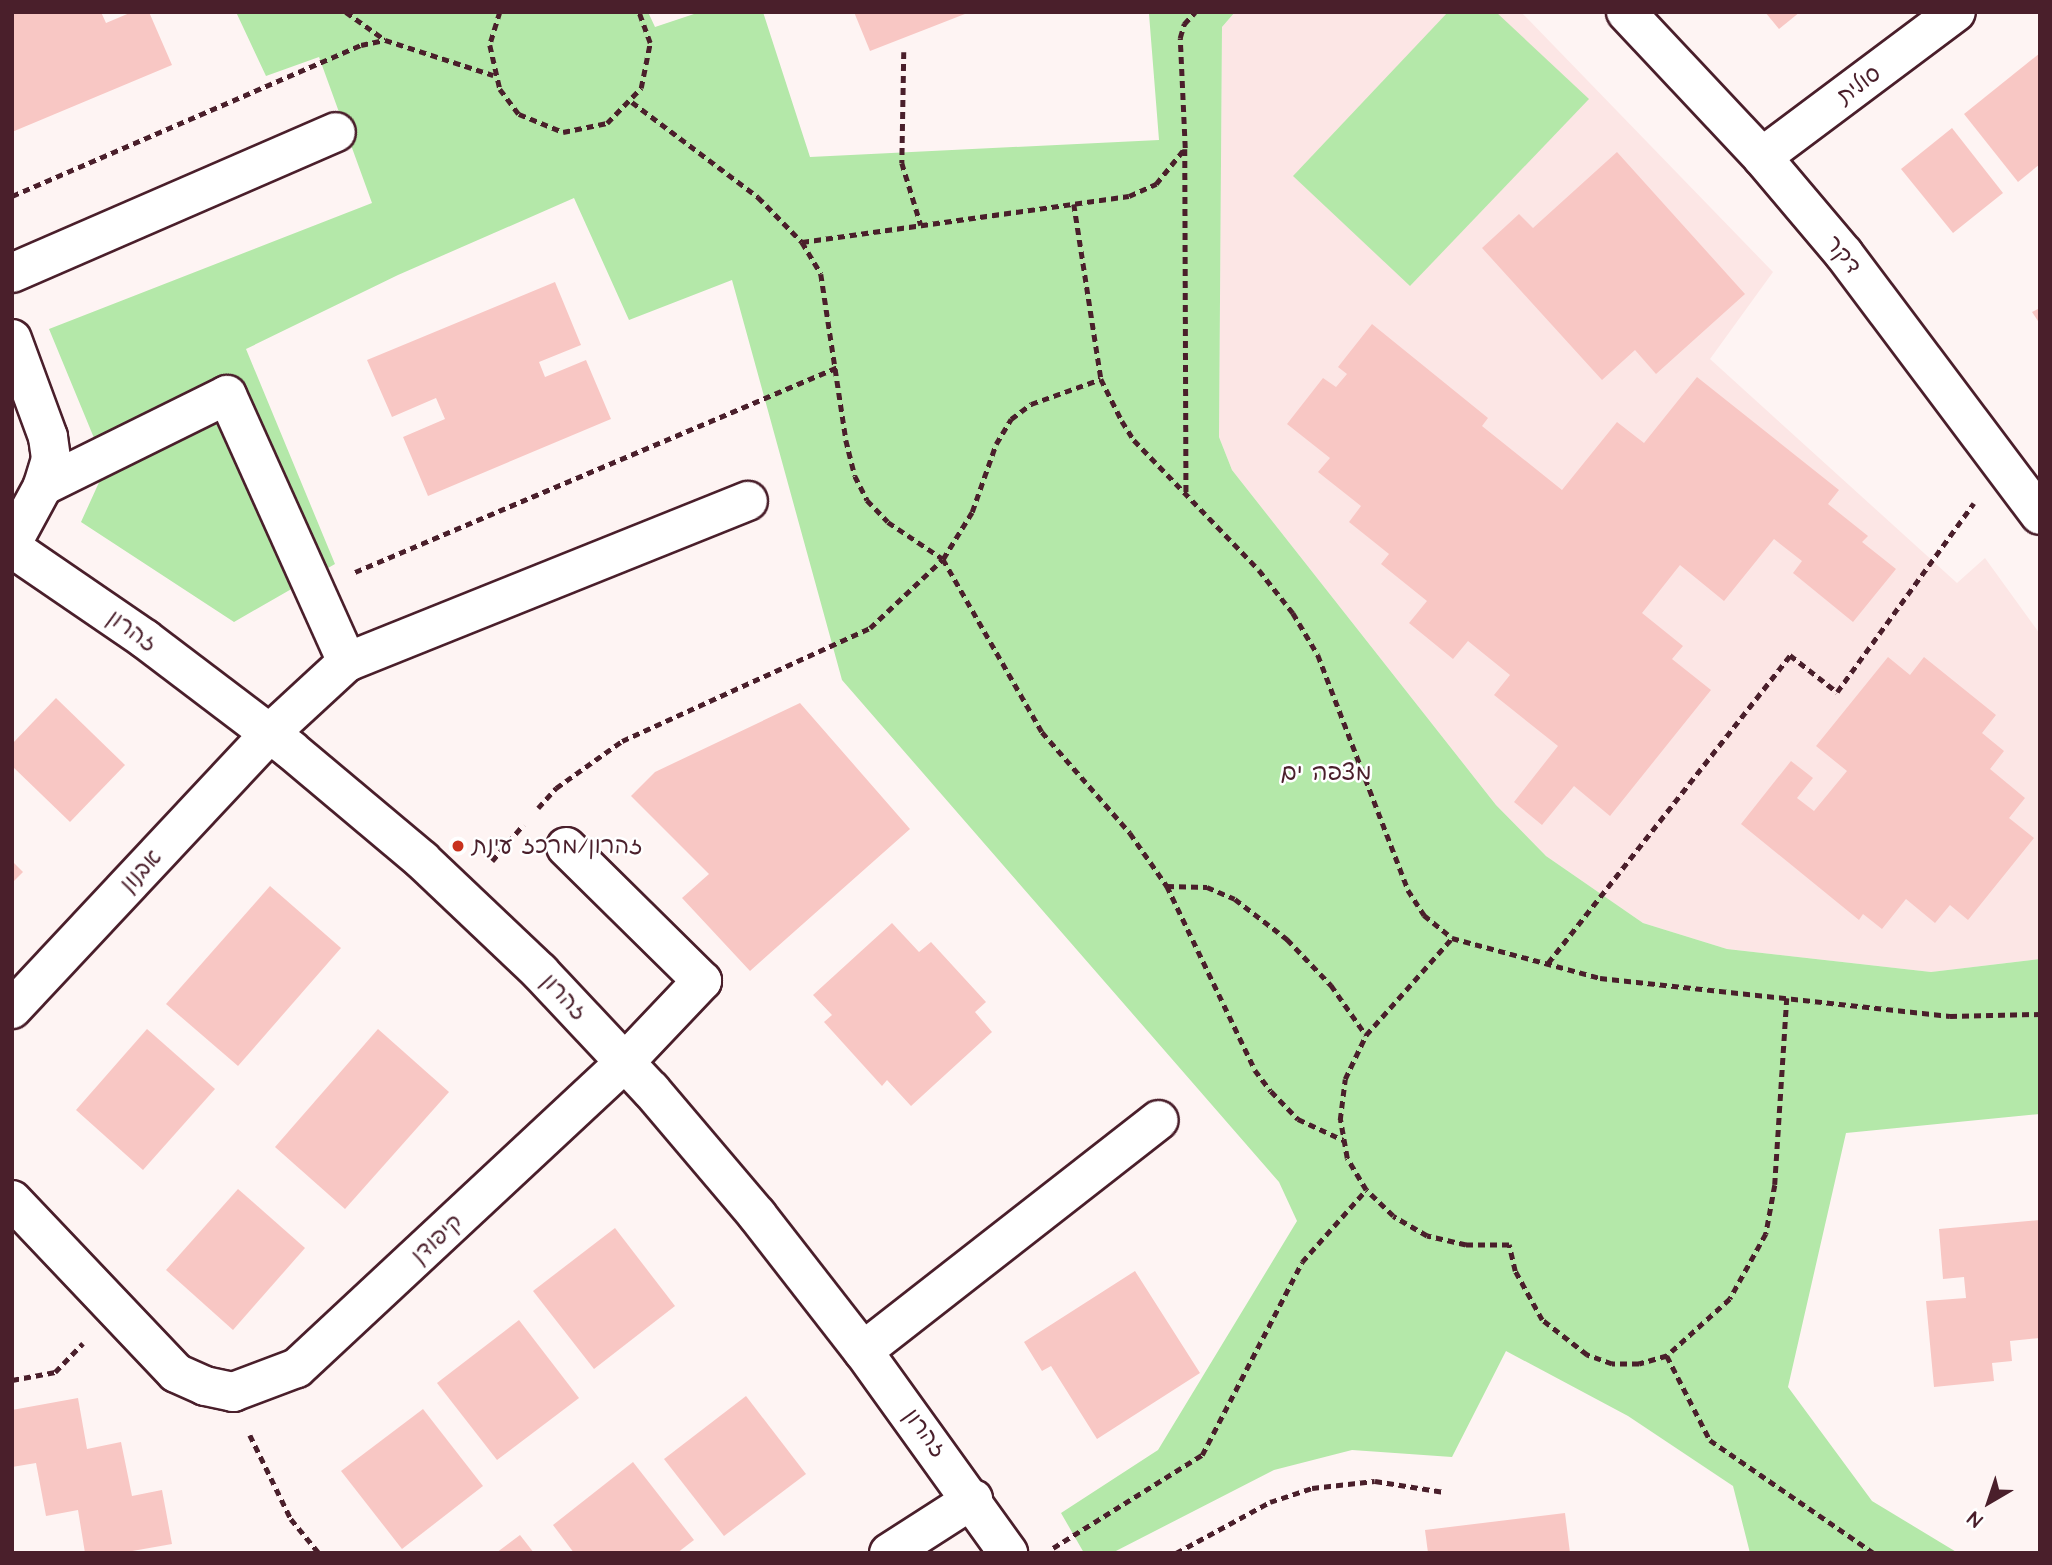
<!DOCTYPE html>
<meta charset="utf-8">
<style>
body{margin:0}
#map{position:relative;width:2052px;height:1565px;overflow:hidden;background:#fef4f3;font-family:"Architects Daughter","Playpen Sans Hebrew",sans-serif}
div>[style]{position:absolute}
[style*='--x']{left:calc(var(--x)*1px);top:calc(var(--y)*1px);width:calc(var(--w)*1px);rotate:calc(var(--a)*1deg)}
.built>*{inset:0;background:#fce6e5}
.green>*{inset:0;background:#b4e8a9}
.building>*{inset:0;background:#f8c7c4}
.path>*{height:4.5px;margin-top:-2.25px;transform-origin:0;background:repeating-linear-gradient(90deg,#4a1f2b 0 7px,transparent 0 12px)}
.roads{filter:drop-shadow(2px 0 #4a1f2b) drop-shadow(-2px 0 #4a1f2b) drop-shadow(0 2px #4a1f2b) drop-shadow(0 -2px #4a1f2b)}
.minor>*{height:38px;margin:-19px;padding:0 19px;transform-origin:19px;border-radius:19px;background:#fff}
.dots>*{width:19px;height:19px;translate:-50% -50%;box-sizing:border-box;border:4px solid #fff;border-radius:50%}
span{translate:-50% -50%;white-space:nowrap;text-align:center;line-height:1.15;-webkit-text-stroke:5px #fff;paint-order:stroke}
.street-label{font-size:23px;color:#4a1f2b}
.poi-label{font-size:23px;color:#4a1f2b}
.left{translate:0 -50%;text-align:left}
.neighbourhood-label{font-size:24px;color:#4a1f2b}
.frame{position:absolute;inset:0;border:14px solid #4a1f2b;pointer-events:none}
.north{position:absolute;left:1954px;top:1467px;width:70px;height:70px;-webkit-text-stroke:5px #fff;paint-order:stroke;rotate:219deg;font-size:19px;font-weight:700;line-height:28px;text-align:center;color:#4a1f2b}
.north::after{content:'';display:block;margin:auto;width:24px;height:32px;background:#4a1f2b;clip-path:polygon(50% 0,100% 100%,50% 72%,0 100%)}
</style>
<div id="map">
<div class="built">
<i style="clip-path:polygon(1235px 12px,1521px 12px,1773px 272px,1710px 359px,1957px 583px,1985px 558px,2040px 634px,2040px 959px,1931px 972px,1727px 949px,1643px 923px,1546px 856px,1496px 805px,1232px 470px,1219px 437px,1222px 27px)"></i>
</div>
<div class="green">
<i style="clip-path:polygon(236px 12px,648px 12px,655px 27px,700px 12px,763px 12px,810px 157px,1159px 140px,1149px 14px,1235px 12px,1222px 27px,1219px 437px,1232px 470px,1496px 805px,1546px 856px,1643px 923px,1727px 949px,1931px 972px,2040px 959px,2040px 1114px,1846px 1133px,1788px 1387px,1872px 1501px,1958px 1553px,1750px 1553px,1733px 1486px,1628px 1416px,1506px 1351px,1452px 1457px,1352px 1450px,1274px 1470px,1112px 1553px,1084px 1553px,1061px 1513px,1158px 1450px,1297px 1221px,1279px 1182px,842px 680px,732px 280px,629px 320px,574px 198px,398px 275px,246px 349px,335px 564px,234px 622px,81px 522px,106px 467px,49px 329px,372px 203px,319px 57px,266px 76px)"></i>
<i style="clip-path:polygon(1448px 12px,1496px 12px,1589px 99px,1410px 286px,1293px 176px)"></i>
</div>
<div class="building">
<i style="clip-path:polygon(12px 12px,101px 12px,106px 23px,132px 12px,149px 12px,172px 65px,12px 132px)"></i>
<i style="clip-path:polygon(854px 12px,970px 12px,870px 51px)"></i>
<i style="clip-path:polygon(1765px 12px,1800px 12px,1779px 29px)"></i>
<i style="clip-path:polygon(2040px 53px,2040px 164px,2018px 182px,1964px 114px)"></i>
<i style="clip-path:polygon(1952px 128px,2003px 193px,1953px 233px,1901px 169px)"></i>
<i style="clip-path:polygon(1617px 152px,1745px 294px,1656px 374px,1635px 350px,1602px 380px,1482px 248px,1519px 214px,1533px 228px)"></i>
<i style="clip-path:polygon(555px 282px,581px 345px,539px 362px,545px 377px,586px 360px,611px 419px,428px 496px,403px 437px,445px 419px,436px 398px,392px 417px,367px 360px)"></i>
<i style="clip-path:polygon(2040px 308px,2040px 324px,2032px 312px)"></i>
<i style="clip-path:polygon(1372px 324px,1488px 418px,1482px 426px,1562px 490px,1617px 422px,1644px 443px,1697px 377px,1839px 490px,1828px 504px,1868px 536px,1862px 542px,1896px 569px,1853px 622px,1793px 573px,1802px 561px,1774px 539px,1724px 601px,1680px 565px,1642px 613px,1683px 646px,1672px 659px,1711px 690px,1610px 816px,1574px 786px,1542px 825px,1514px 802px,1558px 746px,1494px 695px,1510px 675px,1468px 641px,1453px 659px,1409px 623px,1427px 601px,1381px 564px,1389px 554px,1349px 522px,1361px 506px,1318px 472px,1330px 458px,1287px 424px,1323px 378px,1336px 387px,1347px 374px,1338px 367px)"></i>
<i style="clip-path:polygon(1888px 657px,1910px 675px,1924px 657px,1996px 715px,1982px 733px,2004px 751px,1990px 769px,2025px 798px,2009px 818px,2034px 838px,1968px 920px,1950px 905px,1935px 923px,1906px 899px,1882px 929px,1863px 914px,1859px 920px,1741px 824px,1791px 761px,1813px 778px,1797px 798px,1814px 811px,1847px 771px,1816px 746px)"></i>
<i style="clip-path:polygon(56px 698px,125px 765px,70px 822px,12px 766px,12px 744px)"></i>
<i style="clip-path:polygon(800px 703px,910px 829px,750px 971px,682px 898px,709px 874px,631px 796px,655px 772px)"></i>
<i style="clip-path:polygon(12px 861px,23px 872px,12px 883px)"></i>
<i style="clip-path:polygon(270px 886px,341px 948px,238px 1066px,166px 1004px)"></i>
<i style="clip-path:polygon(892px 923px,919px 952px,931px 942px,986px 1002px,975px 1012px,992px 1032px,911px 1106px,887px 1080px,882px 1086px,824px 1022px,832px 1015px,813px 995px)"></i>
<i style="clip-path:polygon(147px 1029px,215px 1089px,143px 1170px,76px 1110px)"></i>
<i style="clip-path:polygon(378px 1029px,449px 1092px,345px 1209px,275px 1147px)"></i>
<i style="clip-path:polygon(238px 1189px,305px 1248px,233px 1330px,166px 1270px)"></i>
<i style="clip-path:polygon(2040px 1220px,2040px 1338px,2010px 1341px,2012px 1361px,1992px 1363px,1994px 1381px,1934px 1387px,1926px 1301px,1966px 1298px,1964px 1277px,1943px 1279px,1939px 1229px)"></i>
<i style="clip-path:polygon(615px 1228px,675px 1306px,594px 1369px,533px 1291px)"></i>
<i style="clip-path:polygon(1135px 1271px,1200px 1373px,1097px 1439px,1051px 1366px,1042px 1371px,1024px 1342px)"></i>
<i style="clip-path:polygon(519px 1320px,579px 1398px,497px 1460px,437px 1383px)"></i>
<i style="clip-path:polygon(746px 1396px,806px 1474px,724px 1536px,664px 1459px)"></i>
<i style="clip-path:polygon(78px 1398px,87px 1449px,121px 1442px,132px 1496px,162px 1490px,172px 1544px,121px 1553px,85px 1553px,78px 1510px,46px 1516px,36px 1463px,12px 1467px,12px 1410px)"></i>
<i style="clip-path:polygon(423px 1409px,483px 1486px,402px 1549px,341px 1471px)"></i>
<i style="clip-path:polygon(633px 1462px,694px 1540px,677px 1553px,574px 1553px,553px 1525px)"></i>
<i style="clip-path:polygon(1565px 1513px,1570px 1553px,1428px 1553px,1425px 1530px)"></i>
<i style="clip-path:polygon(520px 1535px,534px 1553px,496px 1553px)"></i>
</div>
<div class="path">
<i style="--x:346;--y:12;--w:47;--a:35.4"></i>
<i style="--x:500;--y:12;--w:34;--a:107"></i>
<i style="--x:490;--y:45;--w:45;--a:77.2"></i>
<i style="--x:500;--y:89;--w:31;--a:53"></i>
<i style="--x:519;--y:114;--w:48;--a:22.2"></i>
<i style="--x:563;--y:132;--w:45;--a:-11.6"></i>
<i style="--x:607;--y:123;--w:49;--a:-45.8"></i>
<i style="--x:641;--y:88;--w:46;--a:-78.7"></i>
<i style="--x:650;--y:43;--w:33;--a:-110"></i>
<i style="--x:904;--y:52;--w:111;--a:91"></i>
<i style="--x:902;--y:163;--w:65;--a:73"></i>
<i style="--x:632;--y:102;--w:158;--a:37"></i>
<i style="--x:758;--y:197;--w:63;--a:45.6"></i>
<i style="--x:802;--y:242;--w:37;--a:59"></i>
<i style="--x:821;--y:274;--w:168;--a:81.4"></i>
<i style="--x:846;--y:440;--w:37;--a:76"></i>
<i style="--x:855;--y:476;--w:27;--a:63"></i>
<i style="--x:867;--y:500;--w:30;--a:46"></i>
<i style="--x:888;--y:522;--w:66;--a:33.9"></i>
<i style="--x:943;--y:559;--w:199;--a:60.2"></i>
<i style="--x:1042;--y:732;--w:134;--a:48.9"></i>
<i style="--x:1130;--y:833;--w:65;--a:55.1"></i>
<i style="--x:1167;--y:886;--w:204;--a:64.4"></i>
<i style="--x:1255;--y:1070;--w:26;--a:53"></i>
<i style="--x:1271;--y:1091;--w:39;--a:46"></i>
<i style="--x:1298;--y:1119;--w:50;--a:25"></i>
<i style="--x:1185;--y:149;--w:347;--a:89.8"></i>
<i style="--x:12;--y:196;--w:380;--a:-23.4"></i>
<i style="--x:361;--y:45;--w:25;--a:-12"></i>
<i style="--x:385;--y:40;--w:114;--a:18"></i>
<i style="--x:1074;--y:204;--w:177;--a:81.2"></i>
<i style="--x:1101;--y:379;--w:47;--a:63.4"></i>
<i style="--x:1122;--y:421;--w:22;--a:58"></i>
<i style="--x:1134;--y:440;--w:180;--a:46.1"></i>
<i style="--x:1259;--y:570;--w:55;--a:51.7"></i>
<i style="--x:1293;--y:613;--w:49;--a:59.2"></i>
<i style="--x:1318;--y:655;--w:252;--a:69"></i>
<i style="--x:1408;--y:890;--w:30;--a:57"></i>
<i style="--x:1424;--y:915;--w:36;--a:39"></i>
<i style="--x:802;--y:242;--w:330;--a:-8"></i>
<i style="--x:1129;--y:196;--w:30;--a:-24"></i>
<i style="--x:1156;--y:184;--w:46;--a:-51.1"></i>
<i style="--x:1185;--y:148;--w:110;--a:-92.6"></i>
<i style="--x:1180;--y:38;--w:15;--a:-74"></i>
<i style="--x:1184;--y:24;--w:16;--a:-47"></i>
<i style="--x:355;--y:572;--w:525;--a:-23"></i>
<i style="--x:538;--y:808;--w:27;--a:-48"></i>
<i style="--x:556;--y:788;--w:81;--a:-35.5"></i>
<i style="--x:622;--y:741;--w:273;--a:-24.5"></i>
<i style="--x:870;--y:628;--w:100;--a:-43.4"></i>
<i style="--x:943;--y:559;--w:55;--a:-58.3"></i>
<i style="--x:972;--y:512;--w:72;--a:-70.6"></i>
<i style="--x:996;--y:444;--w:29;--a:-59"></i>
<i style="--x:1011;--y:419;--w:25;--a:-37"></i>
<i style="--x:1031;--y:404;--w:74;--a:-19.7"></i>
<i style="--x:492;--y:861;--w:48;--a:-49.3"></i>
<i style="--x:1167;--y:886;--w:40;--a:1.4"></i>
<i style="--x:1207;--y:887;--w:30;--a:23"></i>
<i style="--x:1235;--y:899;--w:66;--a:37.6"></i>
<i style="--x:1287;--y:939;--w:64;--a:46.3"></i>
<i style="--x:1331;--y:985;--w:61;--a:55"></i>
<i style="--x:1548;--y:963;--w:392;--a:-51.8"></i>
<i style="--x:1790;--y:655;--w:60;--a:38.2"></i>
<i style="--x:1837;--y:692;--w:233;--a:-54.1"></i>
<i style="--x:1787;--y:998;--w:187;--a:93.7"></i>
<i style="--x:1775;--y:1185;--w:50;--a:100.4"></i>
<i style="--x:1766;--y:1234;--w:74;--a:119"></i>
<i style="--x:1730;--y:1299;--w:85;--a:137.9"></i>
<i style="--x:1667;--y:1356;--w:29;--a:164"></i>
<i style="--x:1639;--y:1364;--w:27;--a:180"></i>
<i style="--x:1612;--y:1364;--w:27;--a:-160"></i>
<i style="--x:1587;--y:1355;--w:57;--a:-142.1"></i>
<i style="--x:1542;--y:1320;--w:56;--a:-118.9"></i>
<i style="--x:1515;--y:1271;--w:27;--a:-103"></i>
<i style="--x:1509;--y:1245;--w:43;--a:180"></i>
<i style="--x:1466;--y:1245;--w:40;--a:-167"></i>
<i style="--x:1427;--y:1236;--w:39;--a:-150"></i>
<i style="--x:1393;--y:1216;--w:37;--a:-136"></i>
<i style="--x:1366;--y:1190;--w:37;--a:-121"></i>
<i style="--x:1347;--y:1158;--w:39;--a:-100"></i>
<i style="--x:1340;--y:1120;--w:41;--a:-83"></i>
<i style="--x:1345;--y:1079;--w:49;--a:-64.5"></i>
<i style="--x:1366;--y:1035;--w:130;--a:-48.4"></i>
<i style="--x:1452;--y:938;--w:153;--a:15.1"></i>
<i style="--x:1600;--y:978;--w:352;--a:6.2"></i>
<i style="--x:1950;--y:1016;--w:90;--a:-1.3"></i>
<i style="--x:1667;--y:1356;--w:94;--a:62.9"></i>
<i style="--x:1710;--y:1440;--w:199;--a:34.6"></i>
<i style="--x:12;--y:1380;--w:44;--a:-10.5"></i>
<i style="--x:55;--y:1372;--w:40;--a:-46"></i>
<i style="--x:250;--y:1435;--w:93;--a:64"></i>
<i style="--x:291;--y:1519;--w:44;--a:50.5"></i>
<i style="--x:1053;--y:1548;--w:176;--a:-32"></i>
<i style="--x:1202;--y:1455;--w:217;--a:-62.6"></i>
<i style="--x:1302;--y:1262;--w:96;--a:-48.4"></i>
<i style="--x:1176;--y:1553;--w:107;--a:-28.5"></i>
<i style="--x:1270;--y:1502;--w:44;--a:-18.4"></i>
<i style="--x:1312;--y:1488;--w:63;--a:-6.3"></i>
<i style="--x:1375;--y:1481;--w:70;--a:9.1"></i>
</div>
<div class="roads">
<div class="minor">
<i style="--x:1626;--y:12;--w:199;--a:46.8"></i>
<i style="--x:1762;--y:157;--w:127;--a:49.8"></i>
<i style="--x:1844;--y:254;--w:326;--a:53.1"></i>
<i style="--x:1762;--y:157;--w:242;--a:-36.8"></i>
<i style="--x:12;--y:273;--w:353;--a:-23.5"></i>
<i style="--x:12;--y:339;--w:104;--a:69.8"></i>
<i style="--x:48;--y:437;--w:22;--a:82"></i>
<i style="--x:51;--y:459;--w:28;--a:107"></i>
<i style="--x:43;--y:486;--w:65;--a:118.5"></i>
<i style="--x:43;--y:486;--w:205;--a:-26.3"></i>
<i style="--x:227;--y:395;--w:293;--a:65.8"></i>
<i style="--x:12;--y:548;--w:161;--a:34.4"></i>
<i style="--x:145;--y:639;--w:183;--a:37.2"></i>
<i style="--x:291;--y:750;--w:171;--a:40"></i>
<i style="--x:422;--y:860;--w:163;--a:43.5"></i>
<i style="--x:540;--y:972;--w:162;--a:46.8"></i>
<i style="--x:651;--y:1090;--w:164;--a:49.7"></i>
<i style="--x:757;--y:1215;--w:172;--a:52.1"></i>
<i style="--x:863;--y:1351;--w:249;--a:54.3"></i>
<i style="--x:12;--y:1009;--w:378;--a:-46.9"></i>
<i style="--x:270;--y:733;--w:105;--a:-42.7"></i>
<i style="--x:347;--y:662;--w:432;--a:-21.9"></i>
<i style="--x:12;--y:1200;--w:238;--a:46.5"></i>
<i style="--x:176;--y:1373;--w:32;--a:24"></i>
<i style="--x:205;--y:1386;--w:29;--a:12"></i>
<i style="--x:233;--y:1392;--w:68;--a:-20.6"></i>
<i style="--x:297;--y:1368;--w:449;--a:-43"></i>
<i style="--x:625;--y:1062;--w:112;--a:-46.5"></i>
<i style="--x:702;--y:981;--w:191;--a:-135.4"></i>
<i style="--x:863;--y:1351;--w:375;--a:-38"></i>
<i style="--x:889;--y:1553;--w:100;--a:-32.7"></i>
</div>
</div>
<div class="dots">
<i style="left:458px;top:846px;background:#c8321e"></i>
</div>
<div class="street-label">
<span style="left:1859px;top:85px;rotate:-37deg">סולית</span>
<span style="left:1843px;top:255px;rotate:51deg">דקר</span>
<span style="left:132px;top:631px;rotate:35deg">זהרון</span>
<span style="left:141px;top:871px;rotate:-47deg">אבנון</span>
<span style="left:564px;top:997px;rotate:46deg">זהרון</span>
<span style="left:437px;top:1239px;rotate:-43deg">קיפודן</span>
<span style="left:925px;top:1433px;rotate:53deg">זהרון</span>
</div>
<div class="poi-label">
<span class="left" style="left:472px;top:846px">זהרון/מרכז עינת</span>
</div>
<div class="neighbourhood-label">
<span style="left:1326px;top:774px">מצפה ים</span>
</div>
<div class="frame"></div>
<div class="north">N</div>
</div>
